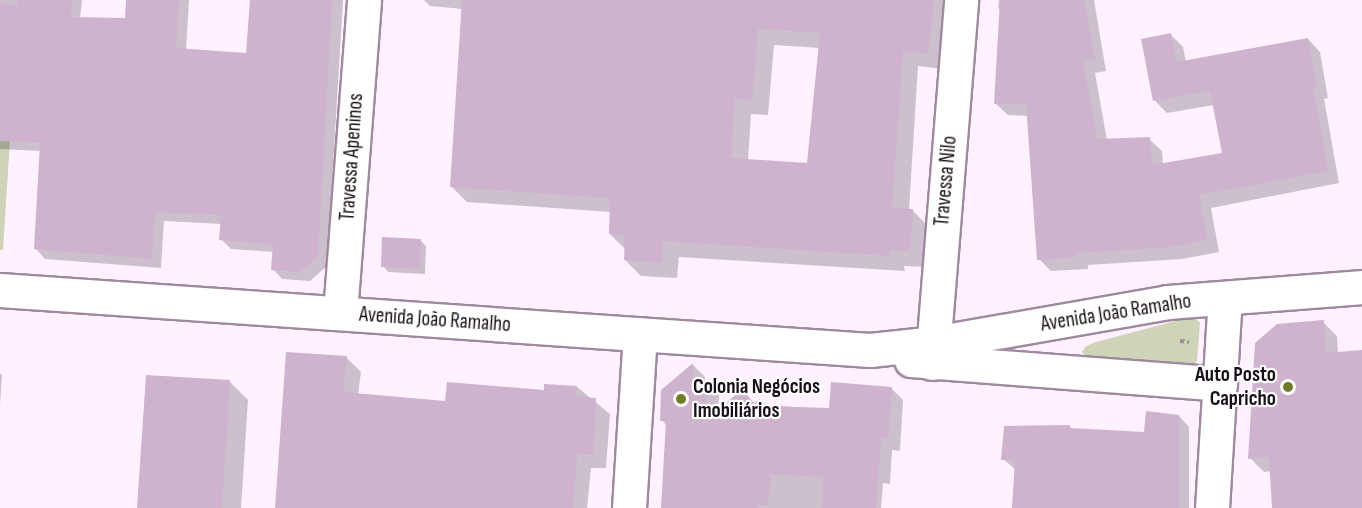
<!DOCTYPE html>
<meta charset="utf-8">
<style>
body{margin:0}
#map{position:relative;width:1362px;height:508px;overflow:hidden;background:#fff1ff;font-family:"Sofia Sans Condensed",sans-serif}
div>[style]{position:absolute}
[style*='--x']{left:calc(var(--x)*1px);top:calc(var(--y)*1px);width:calc(var(--w)*1px);rotate:calc(var(--a)*1deg)}
.green>*{inset:0;background:#cfd4b9}
.shadow>*{inset:0;background:#0003}
.building>*{inset:0;background:#ceb2ce}
.path>*{height:4px;margin-top:-2px;transform-origin:0;background:repeating-linear-gradient(90deg,#9a8f9a 0 4.5px,transparent 0 7.5px)}
.roads{filter:drop-shadow(2px 0 #9f899f) drop-shadow(-2px 0 #9f899f) drop-shadow(0 2px #9f899f) drop-shadow(0 -2px #9f899f)}
.minor>*{height:33px;margin:-16.5px;padding:0 16.5px;transform-origin:16.5px;border-radius:16.5px;background:#fff}
.dots>*{width:16px;height:16px;translate:-50% -50%;box-sizing:border-box;border:3px solid #fff;border-radius:50%}
span{translate:-50% -50%;white-space:nowrap;text-align:center;line-height:1.15;-webkit-text-stroke:4.5px #fff;paint-order:stroke}
.street-label{font-size:21px;color:#191119}
.poi-label{font-size:21px;color:#191119;font-weight:700}
.right{translate:-100% -50%;text-align:right}
.left{translate:0 -50%;text-align:left}
</style>
<div id="map">
<div class="green">
<i style="clip-path:polygon(0 141px,10px 141px,3px 250px,0 250px)"></i>
<i style="clip-path:polygon(1194px 316px,1200px 323px,1197px 361px,1192px 366px,1086px 358px,1082px 352px,1086px 346px,1096px 342px)"></i>
</div>
<div class="shadow">
<i style="clip-path:polygon(0 0,82px 0,80px 19px,126px 19px,127px 0,189px 0,186px 50px,247px 54px,252px 0,343px 0,327px 266px,310px 281px,282px 279px,273px 269px,274px 252px,231px 249px,221px 239px,222px 224px,164px 221px,161px 268px,45px 259px,36px 249px,41px 151px,0 149px)"></i>
<i style="clip-path:polygon(evenodd,424px 0,952px 0,943px 69px,918px 66px,909px 210px,913px 211px,929px 227px,926px 267px,904px 266px,905px 271px,679px 257px,677px 278px,641px 276px,625px 260px,626px 250px,610px 234px,611px 212px,467px 202px,451px 186px,463px 9px,430px 6px,424px 0,774px 45px,820px 48px,809px 164px,748px 160px,751px 114px,768px 115px,774px 45px)"></i>
<i style="clip-path:polygon(999px 0,1094px 0,1106px 71px,1095px 73px,1107px 140px,1149px 139px,1162px 151px,1163px 165px,1223px 155px,1214px 105px,1167px 113px,1155px 101px,1170px 34px,1183px 47px,1186px 62px,1308px 39px,1320px 52px,1328px 98px,1324px 99px,1339px 183px,1211px 208px,1219px 252px,1182px 259px,1088px 265px,1088px 269px,1051px 271px,1039px 259px,1029px 116px,1008px 115px,995px 103px,1001px 11px,998px 8px)"></i>
<i style="clip-path:polygon(420px 240px,426px 246px,425px 274px,388px 272px,383px 266px)"></i>
<i style="clip-path:polygon(1323px 322px,1337px 336px,1338px 353px,1362px 351px,1362px 508px,1273px 508px,1272px 471px,1264px 472px,1250px 458px)"></i>
<i style="clip-path:polygon(346px 357px,361px 372px,358px 395px,446px 402px,577px 387px,610px 414px,606px 468px,591px 468px,587px 508px,277px 508px)"></i>
<i style="clip-path:polygon(693px 365px,705px 377px,705px 383px,719px 395px,718px 412px,755px 404px,830px 410px,891px 388px,903px 400px,900px 451px,892px 450px,890px 484px,883px 483px,881px 508px,662px 508px,667px 426px,662px 420px,663px 391px)"></i>
<i style="clip-path:polygon(0 373px,2px 375px,0 405px)"></i>
<i style="clip-path:polygon(230px 382px,248px 400px,241px 508px,139px 508px)"></i>
<i style="clip-path:polygon(1179px 416px,1189px 427px,1189px 508px,1014px 508px,1016px 470px,1003px 459px,1070px 427px,1073px 430px,1146px 434px)"></i>
</div>
<div class="building">
<i style="clip-path:polygon(18px 0,72px 0,71px 17px,125px 18px,126px 0,179px 0,176px 48px,246px 53px,250px 0,332px 0,318px 256px,300px 272px,271px 270px,273px 244px,219px 240px,221px 215px,155px 212px,152px 259px,34px 249px,40px 143px,0 141px,0 4px,18px 6px)"></i>
<i style="clip-path:polygon(evenodd,462px 0,934px 0,928px 54px,903px 51px,892px 208px,913px 209px,910px 251px,889px 250px,889px 256px,663px 241px,662px 263px,624px 260px,625px 235px,609px 234px,610px 198px,450px 187px,462px 0,758px 29px,820px 33px,807px 163px,731px 158px,735px 98px,752px 100px,758px 29px)"></i>
<i style="clip-path:polygon(1000px 0,1084px 0,1095px 59px,1083px 60px,1097px 139px,1150px 137px,1152px 165px,1222px 153px,1210px 91px,1153px 101px,1141px 39px,1171px 33px,1177px 62px,1308px 38px,1317px 86px,1313px 87px,1328px 171px,1199px 195px,1207px 240px,1170px 247px,1076px 253px,1076px 257px,1037px 260px,1026px 104px,994px 104px)"></i>
<i style="clip-path:polygon(382px 237px,421px 239px,420px 269px,381px 267px)"></i>
<i style="clip-path:polygon(1324px 320px,1326px 353px,1362px 350px,1362px 508px,1272px 508px,1269px 457px,1248px 459px,1255px 343px,1277px 324px)"></i>
<i style="clip-path:polygon(286px 352px,347px 356px,343px 392px,445px 401px,447px 382px,544px 390px,544px 384px,577px 386px,576px 397px,596px 398px,593px 455px,577px 454px,573px 508px,275px 508px)"></i>
<i style="clip-path:polygon(693px 363px,692px 382px,708px 381px,704px 423px,742px 389px,754px 403px,760px 399px,765px 406px,829px 408px,831px 382px,892px 387px,888px 439px,881px 438px,876px 508px,822px 508px,823px 477px,771px 474px,768px 505px,757px 505px,757px 508px,661px 508px,666px 421px,660px 421px,661px 390px)"></i>
<i style="clip-path:polygon(146px 375px,230px 380px,222px 508px,137px 508px)"></i>
<i style="clip-path:polygon(1146px 411px,1179px 415px,1179px 508px,1012px 508px,1015px 460px,1001px 460px,1004px 426px,1070px 425px,1070px 428px,1144px 432px)"></i>
</div>
<div class="path">
<i style="--x:1180;--y:341;--w:9;--a:6"></i>
</div>
<div class="roads">
<div class="minor">
<i style="--x:0;--y:290;--w:872;--a:3.95"></i>
<i style="--x:870;--y:350;--w:64;--a:-6.2"></i>
<i style="--x:934;--y:343;--w:238;--a:-9.9"></i>
<i style="--x:1168;--y:302;--w:195;--a:-4.4"></i>
<i style="--x:340;--y:313;--w:314;--a:-85.6"></i>
<i style="--x:911;--y:360;--w:310;--a:4.4"></i>
<i style="--x:932;--y:363;--w:364;--a:-85.4"></i>
<i style="--x:629;--y:508;--w:174;--a:-86.4"></i>
<i style="--x:1212;--y:508;--w:210;--a:-86.5"></i>
</div>
</div>
<div class="dots">
<i style="left:1288px;top:387px;background:#717c27"></i>
<i style="left:681px;top:399px;background:#717c27"></i>
</div>
<div class="street-label">
<span style="left:352px;top:157px;rotate:-86deg">Travessa Apeninos</span>
<span style="left:946px;top:181px;rotate:-85deg">Travessa Nilo</span>
<span style="left:1116px;top:313px;rotate:-9deg">Avenida João Ramalho</span>
<span style="left:435px;top:320px;rotate:4deg">Avenida João Ramalho</span>
</div>
<div class="poi-label">
<span class="right" style="left:1276px;top:387px">Auto Posto<br>Capricho</span>
<span class="left" style="left:693px;top:399px">Colonia Negócios<br>Imobiliários</span>
</div>
</div>
